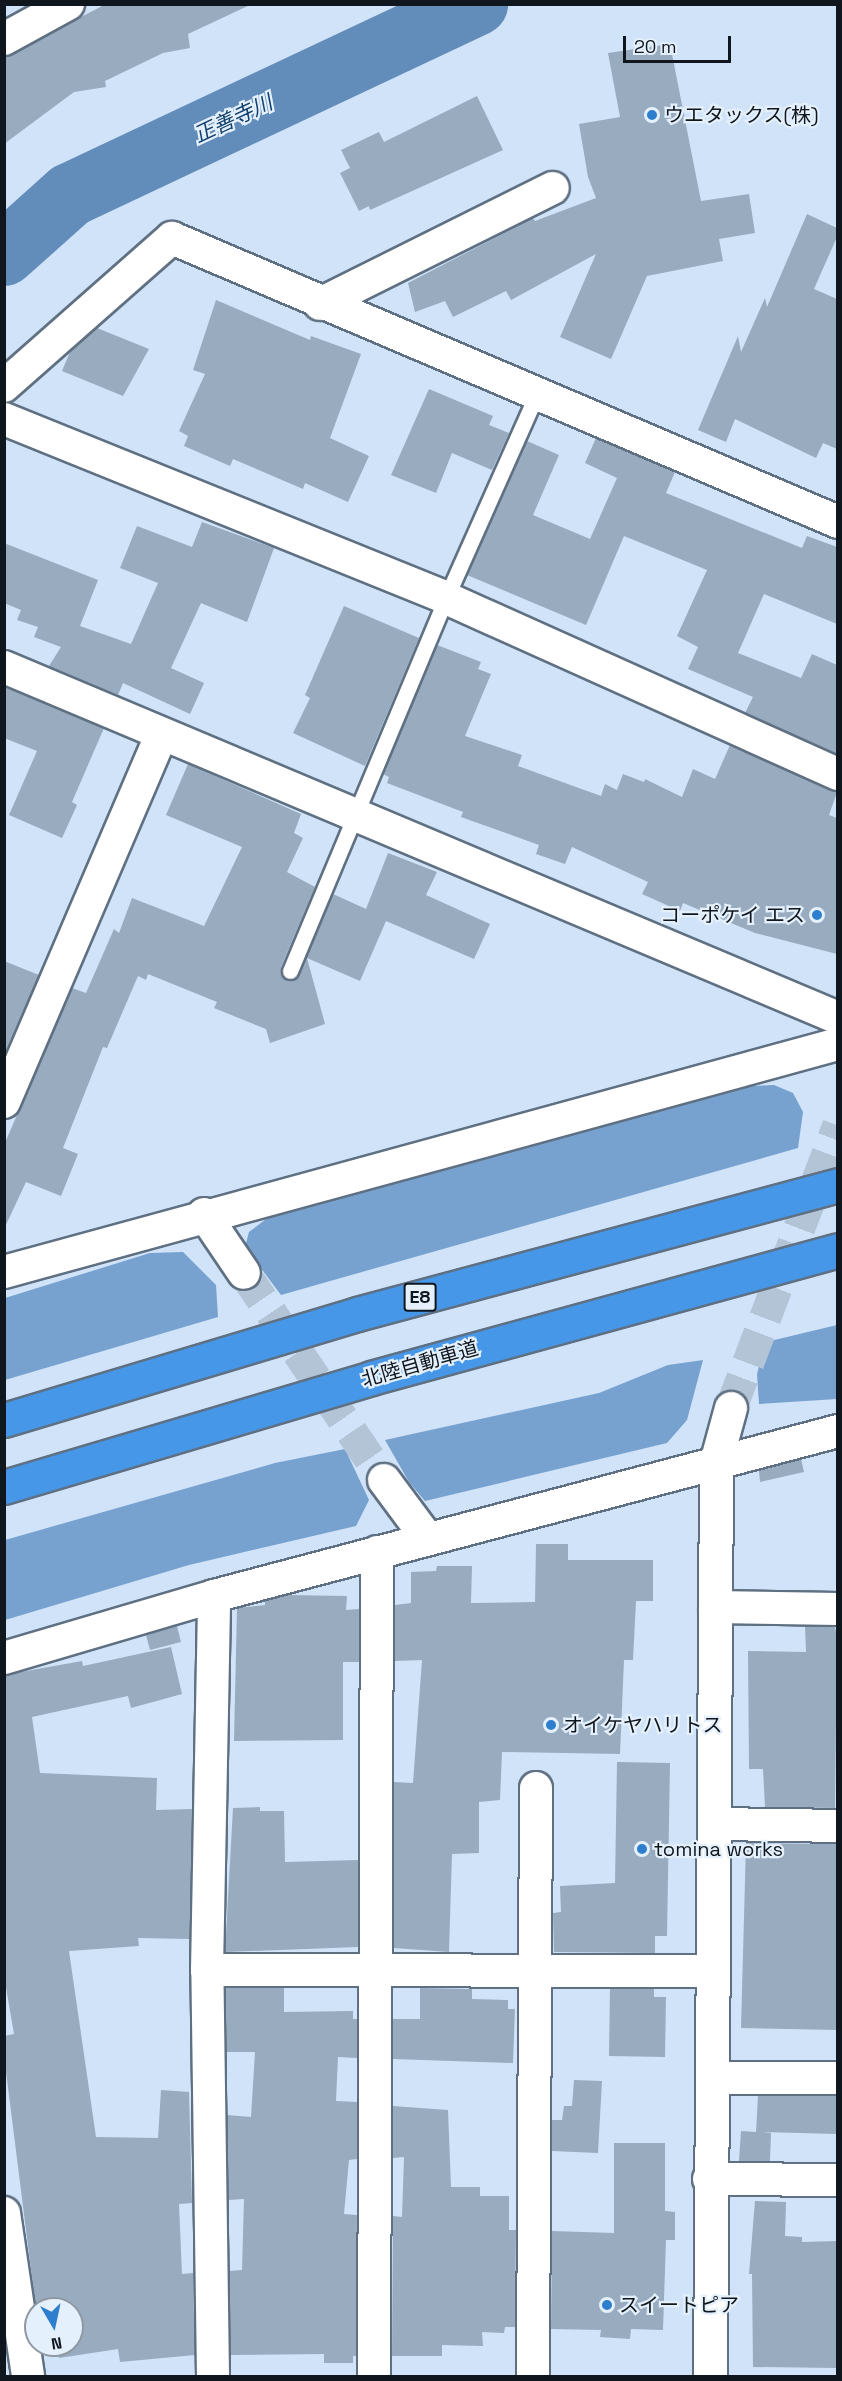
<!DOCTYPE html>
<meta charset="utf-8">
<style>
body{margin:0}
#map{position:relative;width:842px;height:2381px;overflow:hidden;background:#d0e3f8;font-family:"Space Grotesk","Noto Sans JP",sans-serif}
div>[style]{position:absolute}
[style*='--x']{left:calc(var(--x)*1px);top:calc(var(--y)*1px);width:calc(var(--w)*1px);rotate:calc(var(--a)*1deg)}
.forest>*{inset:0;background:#77a2d0}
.river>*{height:64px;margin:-32px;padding:0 32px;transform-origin:32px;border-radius:32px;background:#628cba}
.building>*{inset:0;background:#99abbf}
.minor-tunnel>*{height:32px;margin-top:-16px;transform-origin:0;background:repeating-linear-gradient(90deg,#b3c4d7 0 32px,transparent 0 48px)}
.roads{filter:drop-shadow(2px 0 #5f7082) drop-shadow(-2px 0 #5f7082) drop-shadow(0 2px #5f7082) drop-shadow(0 -2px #5f7082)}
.service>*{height:15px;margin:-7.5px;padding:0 7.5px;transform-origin:7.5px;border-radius:7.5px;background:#fff}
.minor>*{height:32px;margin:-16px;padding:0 16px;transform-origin:16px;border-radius:16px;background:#fff}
.tertiary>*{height:33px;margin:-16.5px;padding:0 16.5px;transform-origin:16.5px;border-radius:16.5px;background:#fff}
.motorway>*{height:33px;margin:-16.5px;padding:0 16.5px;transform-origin:16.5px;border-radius:16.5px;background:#4797e8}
.dots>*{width:16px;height:16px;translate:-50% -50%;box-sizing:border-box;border:3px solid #e4f0fc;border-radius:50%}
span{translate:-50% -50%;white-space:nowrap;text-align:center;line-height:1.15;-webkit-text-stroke:4.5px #e4f0fc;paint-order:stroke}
.shield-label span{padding:2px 4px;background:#e4f0fc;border:2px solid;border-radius:4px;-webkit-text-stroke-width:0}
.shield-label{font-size:18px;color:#10161d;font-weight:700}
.poi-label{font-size:20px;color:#10161d}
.left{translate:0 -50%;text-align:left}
.right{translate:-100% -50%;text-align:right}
.street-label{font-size:20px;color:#10161d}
.water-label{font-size:21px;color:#13416d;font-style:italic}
.frame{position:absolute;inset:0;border:6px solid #10161d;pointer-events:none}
.north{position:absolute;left:24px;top:2297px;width:60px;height:60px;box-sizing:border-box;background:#e4f0fc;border:2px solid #8f99a3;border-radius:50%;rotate:171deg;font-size:16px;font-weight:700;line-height:24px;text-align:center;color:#10161d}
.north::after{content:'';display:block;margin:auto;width:21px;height:27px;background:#2d7fce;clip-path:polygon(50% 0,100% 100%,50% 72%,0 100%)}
.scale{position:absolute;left:623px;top:36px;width:108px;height:27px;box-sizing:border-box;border:3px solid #10161d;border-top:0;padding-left:8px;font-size:18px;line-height:21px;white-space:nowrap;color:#10161d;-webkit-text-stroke:4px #e4f0fc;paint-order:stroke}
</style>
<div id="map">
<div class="forest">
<i style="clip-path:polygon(774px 1085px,793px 1093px,803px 1112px,798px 1148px,281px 1295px,245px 1247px,249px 1232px,270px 1216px,731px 1087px)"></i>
<i style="clip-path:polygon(183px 1252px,216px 1285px,218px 1317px,5px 1380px,5px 1298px,150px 1253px)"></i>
<i style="clip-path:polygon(837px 1325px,837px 1399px,759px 1404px,757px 1374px,766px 1342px)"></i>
<i style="clip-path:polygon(703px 1360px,687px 1420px,667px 1443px,425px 1501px,409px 1482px,385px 1440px,599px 1393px,668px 1365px)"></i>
<i style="clip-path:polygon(345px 1449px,369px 1500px,356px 1526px,189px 1565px,5px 1620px,5px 1540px,275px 1463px)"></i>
</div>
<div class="river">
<i style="--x:4;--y:254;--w:89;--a:-41.8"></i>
<i style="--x:70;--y:195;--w:449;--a:-25.2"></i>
</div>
<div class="building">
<i style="clip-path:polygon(106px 4px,252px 4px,188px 34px,190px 48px,163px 53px,105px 81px,106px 87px,74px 92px,4px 144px,4px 57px)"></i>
<i style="clip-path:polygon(670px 44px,701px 201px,749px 194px,755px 233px,719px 239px,723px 261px,647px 276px,611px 359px,560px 337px,596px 254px,511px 300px,506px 291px,453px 317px,445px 301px,415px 312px,408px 283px,533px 218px,535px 221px,596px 198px,588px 177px,579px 124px,620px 117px,608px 53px)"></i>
<i style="clip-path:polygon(477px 96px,503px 150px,370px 210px,369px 206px,359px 211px,340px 173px,350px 168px,341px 150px,379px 132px,384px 142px)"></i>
<i style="clip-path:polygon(807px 214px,837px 228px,837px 237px,814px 289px,837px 299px,837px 449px,823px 443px,816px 458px,735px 419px,726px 442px,698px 430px,738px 336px,741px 352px,765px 298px,767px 307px)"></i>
<i style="clip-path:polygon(216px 300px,310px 340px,311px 336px,361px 354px,330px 438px,369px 456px,348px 502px,305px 483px,303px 489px,233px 459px,230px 466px,184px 446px,188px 436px,179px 431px,205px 374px,193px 370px)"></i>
<i style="clip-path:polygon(97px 328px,149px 349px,123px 396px,62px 371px,70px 352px)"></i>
<i style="clip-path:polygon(429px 389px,493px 416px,489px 425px,509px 433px,492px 470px,452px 453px,436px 493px,391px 475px)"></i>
<i style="clip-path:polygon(596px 438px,675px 472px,666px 493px,802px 548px,807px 536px,837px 547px,837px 624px,764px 594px,738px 653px,801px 678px,812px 654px,837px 665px,837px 754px,745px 713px,753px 697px,688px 669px,698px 647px,677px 636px,707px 570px,624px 536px,586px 625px,467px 575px,527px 441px,559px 455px,533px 515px,590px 539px,617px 478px,585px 463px)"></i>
<i style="clip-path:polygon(202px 522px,274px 548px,247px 622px,201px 603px,171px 668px,204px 683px,190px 714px,123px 683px,118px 695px,49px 666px,61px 647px,34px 637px,38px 627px,17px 620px,21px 610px,4px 603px,4px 543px,98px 580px,80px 626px,131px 644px,158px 583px,120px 568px,137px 526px,192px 547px)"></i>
<i style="clip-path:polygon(344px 606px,419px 638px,365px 766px,293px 733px,310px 698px,305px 695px)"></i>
<i style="clip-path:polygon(437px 645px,481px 662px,478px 669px,491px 674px,465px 736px,522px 755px,518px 766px,601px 796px,605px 784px,617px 790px,623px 774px,644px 782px,645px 779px,682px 797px,693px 769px,715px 779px,730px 745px,837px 792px,829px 815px,837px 818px,837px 954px,755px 933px,683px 903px,680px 911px,642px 894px,648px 882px,572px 847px,565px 864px,536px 854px,539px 845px,461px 817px,463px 812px,387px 783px,389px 777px,383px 774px)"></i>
<i style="clip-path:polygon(4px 687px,104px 728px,72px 802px,77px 805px,62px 838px,9px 815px,37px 751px,4px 738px)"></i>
<i style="clip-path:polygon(188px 764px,301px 814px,294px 833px,303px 838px,287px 872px,315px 887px,281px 967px,286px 980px,299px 975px,333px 894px,366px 909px,388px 853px,437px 872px,426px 895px,490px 924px,474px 959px,386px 921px,360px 981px,307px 958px,325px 1024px,270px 1043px,266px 1029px,214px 1008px,217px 1002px,148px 974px,146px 980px,138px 976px,107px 1048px,103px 1047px,63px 1148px,78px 1154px,61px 1196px,26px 1182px,4px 1229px,4px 1145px,72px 988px,86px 993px,114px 929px,119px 933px,132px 898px,204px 926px,242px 847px,166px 815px)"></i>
<i style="clip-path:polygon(4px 961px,39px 975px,4px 1055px)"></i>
<i style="clip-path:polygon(801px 1459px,804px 1472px,760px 1482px,759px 1471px)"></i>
<i style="clip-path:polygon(536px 1544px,568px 1544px,568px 1560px,653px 1560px,653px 1601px,636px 1601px,633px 1660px,624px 1660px,620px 1754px,502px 1752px,500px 1800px,479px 1802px,479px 1853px,452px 1854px,449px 1952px,394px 1948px,394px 1782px,413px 1783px,422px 1660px,395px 1661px,395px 1605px,411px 1603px,411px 1572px,436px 1571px,437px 1566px,472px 1566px,471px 1603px,535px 1602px)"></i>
<i style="clip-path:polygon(287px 1595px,347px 1596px,346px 1610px,359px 1609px,359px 1662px,343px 1662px,343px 1740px,234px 1741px,237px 1608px,265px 1605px,265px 1601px)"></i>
<i style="clip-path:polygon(177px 1626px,181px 1642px,150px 1650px,146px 1635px)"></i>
<i style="clip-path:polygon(805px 1626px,835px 1627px,837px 1637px,835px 1808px,765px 1807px,763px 1769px,749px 1769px,748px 1651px,806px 1652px)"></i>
<i style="clip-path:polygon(171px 1647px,182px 1694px,131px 1708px,128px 1696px,32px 1717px,40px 1773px,157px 1778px,156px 1810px,192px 1809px,190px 1939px,138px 1938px,139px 1946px,69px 1951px,96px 2137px,158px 2138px,161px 2090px,189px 2092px,192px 2203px,179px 2204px,182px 2274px,193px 2273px,195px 2355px,120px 2362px,118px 2349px,59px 2358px,58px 2348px,42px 2350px,42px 2345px,72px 2345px,72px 2309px,36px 2309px,4px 2056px,4px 2036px,14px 2034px,4px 1976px,4px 1675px,82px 1661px,83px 1666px)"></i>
<i style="clip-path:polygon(617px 1762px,670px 1763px,667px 1936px,655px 1936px,655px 1953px,554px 1952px,553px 1913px,561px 1912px,560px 1886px,615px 1883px)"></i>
<i style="clip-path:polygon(260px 1807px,260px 1811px,284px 1811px,285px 1862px,358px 1860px,358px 1947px,225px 1952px,233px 1808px)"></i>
<i style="clip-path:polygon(746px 1843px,837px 1844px,837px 2030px,741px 2028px)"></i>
<i style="clip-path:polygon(225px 1988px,284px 1988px,284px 2012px,353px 2011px,353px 2019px,357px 2019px,357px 2058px,338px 2057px,336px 2101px,357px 2102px,357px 2159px,349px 2160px,344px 2214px,357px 2215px,356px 2356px,353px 2356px,353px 2363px,324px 2363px,324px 2354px,231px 2355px,229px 2271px,242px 2270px,244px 2199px,228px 2200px,227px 2115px,251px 2117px,255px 2052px,226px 2052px)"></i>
<i style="clip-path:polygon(420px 1988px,472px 1989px,472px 1999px,508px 2000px,508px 2009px,515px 2009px,513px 2063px,393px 2059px,393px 2019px,420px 2019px)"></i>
<i style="clip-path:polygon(610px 1989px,654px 1989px,654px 1997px,666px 1997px,665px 2057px,609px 2056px)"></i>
<i style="clip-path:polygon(574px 2080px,602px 2081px,598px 2153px,552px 2151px,552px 2120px,562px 2120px,564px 2106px,572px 2106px)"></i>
<i style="clip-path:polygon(758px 2096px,837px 2096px,837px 2134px,763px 2132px,771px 2133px,770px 2161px,739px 2161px,741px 2131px,756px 2132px)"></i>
<i style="clip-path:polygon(393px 2106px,448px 2110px,451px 2187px,480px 2187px,480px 2196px,509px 2196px,509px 2230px,516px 2230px,515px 2327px,505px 2327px,504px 2333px,482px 2332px,483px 2346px,442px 2345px,442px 2356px,392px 2356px,393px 2216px,402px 2217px,404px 2157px,393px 2158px)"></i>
<i style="clip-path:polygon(614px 2143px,665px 2143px,665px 2211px,675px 2212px,675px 2240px,666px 2240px,663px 2330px,631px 2329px,630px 2339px,600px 2337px,601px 2330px,551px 2329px,552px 2231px,614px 2233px)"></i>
<i style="clip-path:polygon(755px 2201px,786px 2202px,785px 2236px,802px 2237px,802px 2242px,837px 2241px,837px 2368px,753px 2367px,752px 2274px,749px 2274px)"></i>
</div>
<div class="minor-tunnel">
<i style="--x:244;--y:1273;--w:250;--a:55.9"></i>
<i style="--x:731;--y:1408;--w:302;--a:-69.2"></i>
</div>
<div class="roads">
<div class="service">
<i style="--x:290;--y:971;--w:404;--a:-67.3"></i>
<i style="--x:446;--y:598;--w:221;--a:-66"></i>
</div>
<div class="minor">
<i style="--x:4;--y:39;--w:73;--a:-28.7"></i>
<i style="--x:320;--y:304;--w:260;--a:-26.5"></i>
<i style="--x:4;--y:386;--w:224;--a:-41.4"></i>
<i style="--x:172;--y:238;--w:724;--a:23.09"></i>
<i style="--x:4;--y:419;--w:477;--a:22"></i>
<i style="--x:446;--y:598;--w:430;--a:24.2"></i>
<i style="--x:4;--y:667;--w:905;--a:22.82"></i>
<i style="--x:4;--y:1102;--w:399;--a:-66.8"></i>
<i style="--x:204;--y:1214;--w:71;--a:55.9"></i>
<i style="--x:4;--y:1272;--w:865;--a:-15.29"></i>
<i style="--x:716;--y:1463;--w:57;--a:-74.7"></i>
<i style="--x:384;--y:1480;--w:72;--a:53.4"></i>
<i style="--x:715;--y:1607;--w:123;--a:0.9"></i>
<i style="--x:4;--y:1658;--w:219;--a:-16.4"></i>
<i style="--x:214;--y:1596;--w:645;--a:-14.81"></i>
<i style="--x:716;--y:1824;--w:122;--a:0.9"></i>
<i style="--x:207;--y:1970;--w:506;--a:0.11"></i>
<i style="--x:713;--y:2078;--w:125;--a:0"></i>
<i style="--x:709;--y:2179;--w:129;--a:0.4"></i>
<i style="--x:4;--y:2213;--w:165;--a:81.6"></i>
<i style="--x:213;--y:2376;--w:406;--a:-90.8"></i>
<i style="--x:207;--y:1970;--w:374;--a:-88.9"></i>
<i style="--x:374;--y:2376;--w:824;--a:-89.79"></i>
<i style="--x:533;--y:2376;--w:588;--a:-89.71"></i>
</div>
<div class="tertiary">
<i style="--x:710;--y:2376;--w:913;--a:-89.62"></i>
</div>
<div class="motorway">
<i style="--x:4;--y:1420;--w:369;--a:-16.7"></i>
<i style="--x:357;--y:1314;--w:498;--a:-15"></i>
<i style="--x:4;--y:1487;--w:383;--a:-16.5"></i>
<i style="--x:371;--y:1378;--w:484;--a:-15.3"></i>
</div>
</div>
<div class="dots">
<i style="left:652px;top:115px;background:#2d7fce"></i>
<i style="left:817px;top:915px;background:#2d7fce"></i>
<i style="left:551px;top:1725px;background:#2d7fce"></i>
<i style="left:642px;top:1849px;background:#2d7fce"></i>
<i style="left:607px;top:2305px;background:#2d7fce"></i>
</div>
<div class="shield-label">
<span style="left:420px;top:1297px">E8</span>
</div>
<div class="poi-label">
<span class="left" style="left:664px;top:115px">ウエタックス(株)</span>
<span class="right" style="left:805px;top:915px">コーポケイ エス</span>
<span class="left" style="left:563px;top:1725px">オイケヤハリトス</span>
<span class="left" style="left:654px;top:1849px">tomina works</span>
<span class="left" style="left:619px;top:2305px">スイートピア</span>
</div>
<div class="street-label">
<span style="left:420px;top:1364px;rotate:-16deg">北陸自動車道</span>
</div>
<div class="water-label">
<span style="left:233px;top:119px;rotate:-25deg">正善寺川</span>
</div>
<div class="frame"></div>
<div class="north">N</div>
<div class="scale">20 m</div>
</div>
